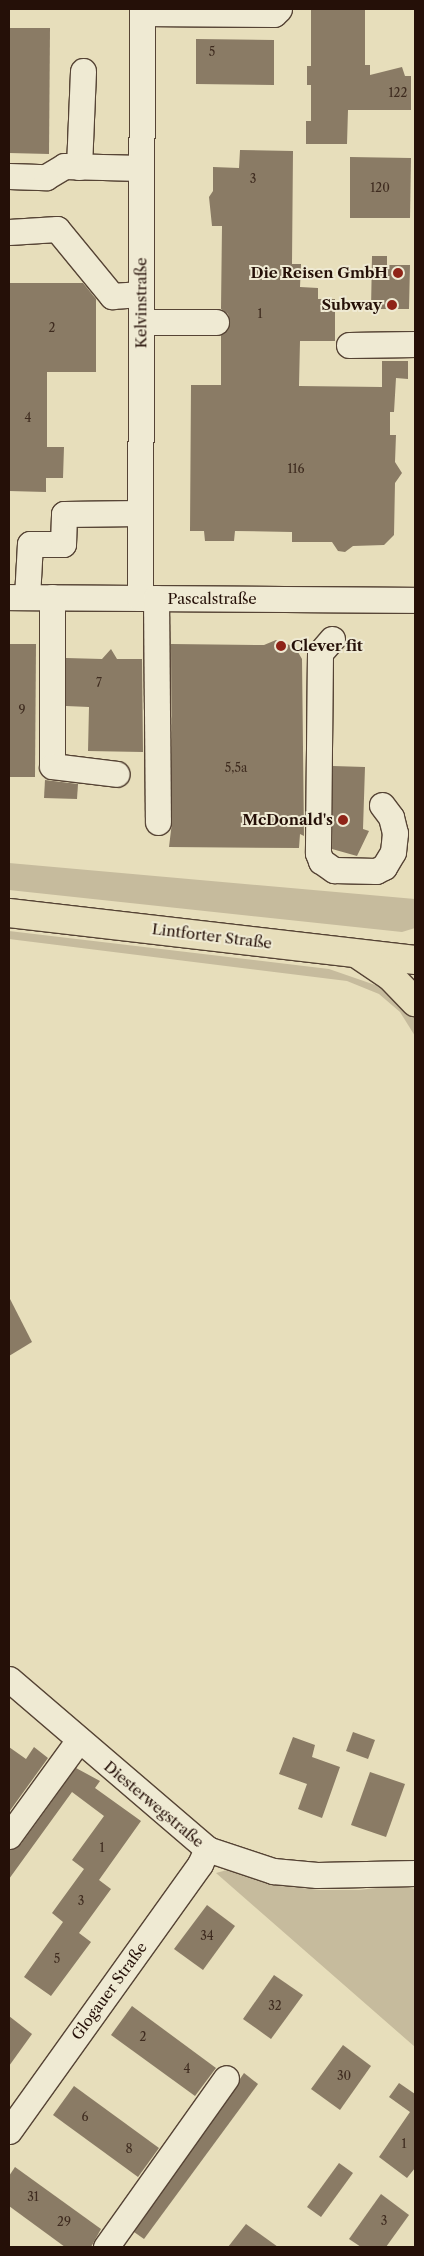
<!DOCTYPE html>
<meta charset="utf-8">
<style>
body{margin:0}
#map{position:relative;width:424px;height:2256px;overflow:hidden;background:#e7debb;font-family:"Libre Caslon Text",serif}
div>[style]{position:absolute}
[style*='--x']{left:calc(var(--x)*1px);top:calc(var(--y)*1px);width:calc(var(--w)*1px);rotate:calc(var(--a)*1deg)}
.green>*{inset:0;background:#c6bb9d}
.building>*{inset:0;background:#8a7b65}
.roads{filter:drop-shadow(1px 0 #564435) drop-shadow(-1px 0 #564435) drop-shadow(0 1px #564435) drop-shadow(0 -1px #564435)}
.minor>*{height:25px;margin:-12.5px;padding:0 12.5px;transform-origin:12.5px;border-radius:12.5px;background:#efead3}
.major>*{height:28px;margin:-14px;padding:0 14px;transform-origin:14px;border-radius:14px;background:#e7debb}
.dots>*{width:14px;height:14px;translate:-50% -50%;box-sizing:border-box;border:2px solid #efead3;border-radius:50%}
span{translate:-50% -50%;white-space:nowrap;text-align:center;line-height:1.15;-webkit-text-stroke:4px #efead3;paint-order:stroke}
.number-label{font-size:12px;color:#3e2b1f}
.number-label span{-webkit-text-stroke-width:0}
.poi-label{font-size:15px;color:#251008;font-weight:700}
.right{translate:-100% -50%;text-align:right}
.left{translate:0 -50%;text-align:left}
.street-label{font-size:15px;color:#251008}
.frame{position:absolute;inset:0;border:10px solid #251008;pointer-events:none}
</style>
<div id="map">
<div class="green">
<i style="clip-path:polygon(9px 863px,415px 899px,415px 928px,402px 932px,9px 890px)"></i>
<i style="clip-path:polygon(9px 931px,329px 969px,381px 987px,398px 997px,415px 1017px,415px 1036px,400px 1012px,379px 994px,347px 981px,9px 939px)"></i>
<i style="clip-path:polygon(227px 1870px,284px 1886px,320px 1890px,359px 1890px,402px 1885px,415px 1889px,415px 2047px,216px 1873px)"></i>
</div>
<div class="building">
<i style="clip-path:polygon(311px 9px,365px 9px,365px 65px,370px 65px,370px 75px,402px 67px,405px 76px,411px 76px,411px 110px,348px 110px,347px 144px,306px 144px,306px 121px,311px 121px,311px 85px,307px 85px,307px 66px,311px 66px)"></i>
<i style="clip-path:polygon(9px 28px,50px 28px,49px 154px,9px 153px)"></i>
<i style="clip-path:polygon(196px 39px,274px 40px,274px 85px,196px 84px)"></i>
<i style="clip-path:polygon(240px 150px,293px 151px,292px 264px,301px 264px,300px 287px,318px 288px,318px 299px,335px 299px,335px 341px,300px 341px,299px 386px,382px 387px,382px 361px,408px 361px,408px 379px,396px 378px,394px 412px,390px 412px,390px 435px,396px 435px,395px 462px,402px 473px,395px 483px,394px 535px,384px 545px,353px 546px,345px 552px,338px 551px,332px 542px,292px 542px,292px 532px,235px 531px,234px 541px,205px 541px,204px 531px,190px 531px,191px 385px,221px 385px,221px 335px,228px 330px,230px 322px,228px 314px,221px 309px,222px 226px,212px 226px,209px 197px,213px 191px,213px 167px,239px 168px)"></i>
<i style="clip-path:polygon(350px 157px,411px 158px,410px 218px,350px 218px)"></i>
<i style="clip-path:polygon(372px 256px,387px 256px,387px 265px,410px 265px,409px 309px,371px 309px)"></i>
<i style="clip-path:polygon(9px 283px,83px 283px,96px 299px,96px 372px,47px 372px,47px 447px,64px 447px,63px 478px,46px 478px,46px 492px,9px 491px)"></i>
<i style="clip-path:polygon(276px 640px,295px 647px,302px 659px,304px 836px,300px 834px,299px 848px,169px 847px,172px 822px,171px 644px,264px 645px)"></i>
<i style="clip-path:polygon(9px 644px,36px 644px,35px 777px,9px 777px)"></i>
<i style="clip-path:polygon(111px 649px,117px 659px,142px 659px,143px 752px,88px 751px,89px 707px,66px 706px,66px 658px,102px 659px)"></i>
<i style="clip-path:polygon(333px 766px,365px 767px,363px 829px,369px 831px,357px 856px,332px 849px)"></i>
<i style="clip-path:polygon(45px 780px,78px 784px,77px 799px,44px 798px)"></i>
<i style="clip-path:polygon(9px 1297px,32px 1342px,9px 1356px)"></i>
<i style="clip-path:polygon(353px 1732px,375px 1740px,368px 1759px,346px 1751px)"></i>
<i style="clip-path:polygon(293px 1737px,315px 1745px,312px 1757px,340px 1767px,322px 1818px,298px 1809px,307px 1784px,279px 1774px)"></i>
<i style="clip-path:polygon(9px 1747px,26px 1759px,34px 1747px,48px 1758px,9px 1812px)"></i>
<i style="clip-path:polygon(76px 1768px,100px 1781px,95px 1788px,141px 1821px,99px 1880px,111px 1889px,79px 1933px,91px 1942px,51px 1996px,24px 1977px,63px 1922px,52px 1913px,84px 1869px,72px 1860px,104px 1816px,72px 1792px,9px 1879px,9px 1850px,21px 1844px)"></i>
<i style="clip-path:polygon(370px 1772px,405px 1784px,386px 1837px,351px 1825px)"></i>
<i style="clip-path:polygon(207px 1905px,235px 1926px,203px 1970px,174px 1949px)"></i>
<i style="clip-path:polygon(274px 1975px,303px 1995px,271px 2039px,243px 2019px)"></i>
<i style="clip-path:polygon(132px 2006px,216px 2068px,195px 2096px,111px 2035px)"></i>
<i style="clip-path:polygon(9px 2016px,32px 2034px,9px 2066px)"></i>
<i style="clip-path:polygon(343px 2045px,371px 2066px,340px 2110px,311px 2089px)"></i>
<i style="clip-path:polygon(244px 2073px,258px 2084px,144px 2239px,134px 2232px)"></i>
<i style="clip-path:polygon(399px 2083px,415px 2094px,415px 2168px,407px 2178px,379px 2157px,410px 2112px,389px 2097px)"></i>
<i style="clip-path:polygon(74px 2086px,159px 2148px,138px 2177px,53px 2115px)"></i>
<i style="clip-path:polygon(339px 2163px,353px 2173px,321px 2217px,307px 2207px)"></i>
<i style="clip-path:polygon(15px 2167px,101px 2229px,91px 2247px,65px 2247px,9px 2206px,9px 2176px)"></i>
<i style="clip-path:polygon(381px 2194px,409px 2215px,386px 2247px,361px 2247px,349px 2239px)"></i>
<i style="clip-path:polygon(246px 2224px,260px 2234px,278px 2247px,228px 2247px)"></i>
</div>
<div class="roads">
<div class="minor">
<i style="--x:142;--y:13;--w:132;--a:0.4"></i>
<i style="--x:274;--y:14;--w:7;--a:-45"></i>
<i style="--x:79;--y:167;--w:96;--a:-87.6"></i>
<i style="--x:9;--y:176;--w:37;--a:2"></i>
<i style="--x:46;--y:177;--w:21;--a:-31"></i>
<i style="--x:64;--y:166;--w:77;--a:1.5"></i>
<i style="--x:9;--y:232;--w:48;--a:-3.6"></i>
<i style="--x:57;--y:229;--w:87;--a:50.6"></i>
<i style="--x:112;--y:296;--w:29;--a:-4"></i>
<i style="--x:141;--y:322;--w:75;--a:0"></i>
<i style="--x:349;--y:345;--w:66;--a:-0.9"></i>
<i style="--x:9;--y:597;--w:406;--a:0.4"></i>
<i style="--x:27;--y:597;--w:53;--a:-86.8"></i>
<i style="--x:30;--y:544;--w:33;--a:0"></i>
<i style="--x:63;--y:544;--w:30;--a:-88"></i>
<i style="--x:64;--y:514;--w:76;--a:-0.8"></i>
<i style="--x:52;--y:597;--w:169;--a:90"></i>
<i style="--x:52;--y:766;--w:65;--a:7"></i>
<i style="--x:140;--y:598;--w:589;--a:-89.81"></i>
<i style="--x:156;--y:598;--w:224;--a:89.5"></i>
<i style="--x:332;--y:639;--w:18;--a:131"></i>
<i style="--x:320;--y:653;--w:200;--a:90.6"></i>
<i style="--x:318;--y:853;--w:9;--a:69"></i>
<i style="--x:321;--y:861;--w:16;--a:35"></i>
<i style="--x:334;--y:870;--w:42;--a:1.4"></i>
<i style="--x:376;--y:871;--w:9;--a:-27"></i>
<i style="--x:384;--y:867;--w:17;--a:-59"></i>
<i style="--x:393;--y:852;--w:19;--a:-84"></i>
<i style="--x:395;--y:833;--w:16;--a:-104"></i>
<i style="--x:391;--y:817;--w:15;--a:-127"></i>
<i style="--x:9;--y:1679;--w:261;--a:40.6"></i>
<i style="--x:207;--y:1849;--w:70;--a:18.4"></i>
<i style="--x:273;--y:1871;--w:44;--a:5.2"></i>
<i style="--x:317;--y:1875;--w:98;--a:-1.2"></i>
<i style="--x:9;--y:1836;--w:117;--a:-54"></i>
<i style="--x:9;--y:2131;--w:328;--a:-54.4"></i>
<i style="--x:200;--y:1864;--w:17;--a:-65"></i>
<i style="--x:106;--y:2247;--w:207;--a:-54.6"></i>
</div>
<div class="major">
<i style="--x:9;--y:913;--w:409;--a:6.6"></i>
<i style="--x:360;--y:956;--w:37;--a:34"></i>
<i style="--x:391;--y:977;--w:35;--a:46"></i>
</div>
</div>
<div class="dots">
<i style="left:398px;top:273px;background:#8f2418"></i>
<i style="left:392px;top:305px;background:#8f2418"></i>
<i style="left:281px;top:646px;background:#8f2418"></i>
<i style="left:343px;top:820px;background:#8f2418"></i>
</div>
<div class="number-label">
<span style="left:212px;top:52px">5</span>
<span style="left:398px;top:93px">122</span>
<span style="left:253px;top:179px">3</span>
<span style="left:380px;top:188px">120</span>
<span style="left:260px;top:314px">1</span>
<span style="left:52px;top:328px">2</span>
<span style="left:28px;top:418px">4</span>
<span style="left:296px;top:469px">116</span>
<span style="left:99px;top:683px">7</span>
<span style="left:22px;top:710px">9</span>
<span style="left:236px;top:768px">5,5a</span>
<span style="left:102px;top:1848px">1</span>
<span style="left:81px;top:1901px">3</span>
<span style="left:207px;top:1936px">34</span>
<span style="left:57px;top:1959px">5</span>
<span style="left:275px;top:2006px">32</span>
<span style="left:143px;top:2037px">2</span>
<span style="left:187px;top:2069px">4</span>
<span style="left:344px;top:2076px">30</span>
<span style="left:85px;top:2117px">6</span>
<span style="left:404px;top:2144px">1</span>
<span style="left:129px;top:2149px">8</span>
<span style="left:33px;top:2197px">31</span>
<span style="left:384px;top:2221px">3</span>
<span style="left:64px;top:2222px">29</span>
</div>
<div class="poi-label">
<span class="right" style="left:388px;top:273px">Die Reisen GmbH</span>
<span class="right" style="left:382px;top:305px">Subway</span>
<span class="left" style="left:291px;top:646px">Clever fit</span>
<span class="right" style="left:333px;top:820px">McDonald's</span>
</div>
<div class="street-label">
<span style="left:141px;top:303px;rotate:-90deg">Kelvinstraße</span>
<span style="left:212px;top:599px">Pascalstraße</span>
<span style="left:212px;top:936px;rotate:7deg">Lintforter Straße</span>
<span style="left:154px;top:1804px;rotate:40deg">Diesterwegstraße</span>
<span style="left:109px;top:1991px;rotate:-54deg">Glogauer Straße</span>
</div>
<div class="frame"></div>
</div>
